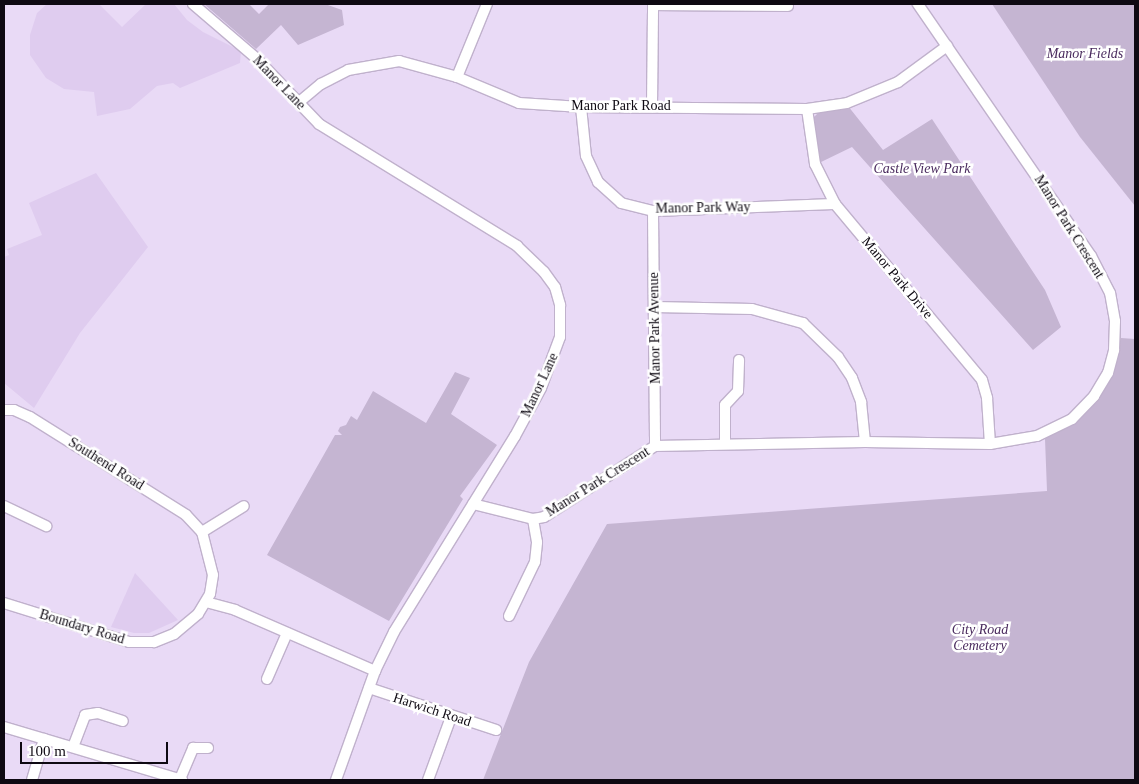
<!DOCTYPE html>
<style>
body{margin:0}
#map{position:relative;width:1139px;height:784px;overflow:hidden;background:#e9daf6;font-family:Georgia,serif}
div>[style]{position:absolute}
[style*='--x']{left:calc(var(--x)*1px);top:calc(var(--y)*1px);width:calc(var(--w)*1px);rotate:calc(var(--a)*1deg)}
.built>*{inset:0;background:#dfccef}
.green>*{inset:0;background:#c5b5d2}
.roads{filter:drop-shadow(1px 0 #c0b1cc) drop-shadow(-1px 0 #c0b1cc) drop-shadow(0 1px #c0b1cc) drop-shadow(0 -1px #c0b1cc)}
.minor>*{height:10px;margin:-5px;padding:0 5px;transform-origin:5px;border-radius:5px;background:#fff}
span{translate:-50% -50%;white-space:nowrap;text-align:center;line-height:1.15;-webkit-text-stroke:5px #fff;paint-order:stroke}
.park-label{font-size:14px;color:#4a2b5e;font-style:italic}
.street-label{font-size:14px;color:#0e0912}
.frame{position:absolute;inset:0;border:5px solid #0e0912;pointer-events:none}
.scale{position:absolute;left:20px;top:742px;width:148px;height:22px;box-sizing:border-box;border:2px solid #0e0912;border-top:0;padding-left:6px;font-size:15px;line-height:18px;white-space:nowrap;color:#0e0912;-webkit-text-stroke:4px #fff;paint-order:stroke}
</style>
<div id="map">
<div class="built">
<i style="clip-path:polygon(47px 4px,99px 4px,122px 27px,146px 4px,174px 4px,187px 20px,203px 32px,241px 51px,240px 63px,180px 88px,173px 83px,157px 86px,130px 109px,97px 116px,94px 92px,64px 89px,46px 78px,30px 55px,30px 35px,37px 13px)"></i>
<i style="clip-path:polygon(96px 173px,148px 247px,80px 333px,34px 408px,4px 383px,4px 257px,9px 255px,7px 249px,42px 235px,29px 203px)"></i>
<i style="clip-path:polygon(135px 573px,178px 620px,149px 633px,134px 633px,111px 627px)"></i>
</div>
<div class="green">
<i style="clip-path:polygon(204px 4px,249px 4px,259px 14px,269px 4px,325px 4px,342px 10px,344px 25px,298px 45px,281px 25px,256px 49px)"></i>
<i style="clip-path:polygon(992px 4px,1135px 4px,1135px 206px,1080px 137px)"></i>
<i style="clip-path:polygon(848px 106px,883px 150px,932px 119px,1045px 290px,1061px 327px,1033px 350px,852px 147px,819px 163px,813px 118px,820px 111px)"></i>
<i style="clip-path:polygon(1121px 338px,1135px 339px,1135px 780px,483px 780px,529px 662px,607px 524px,1047px 491px,1045px 439px,1097px 402px)"></i>
<i style="clip-path:polygon(455px 372px,470px 378px,451px 414px,497px 445px,460px 496px,463px 499px,389px 621px,267px 555px,335px 435px,342px 435px,338px 431px,340px 427px,346px 425px,351px 416px,357px 420px,373px 391px,426px 423px)"></i>
</div>
<div class="roads">
<div class="minor">
<i style="--x:193;--y:4;--w:83;--a:40.6"></i>
<i style="--x:256;--y:58;--w:91;--a:46.3"></i>
<i style="--x:319;--y:124;--w:233;--a:31.6"></i>
<i style="--x:517;--y:246;--w:37;--a:44"></i>
<i style="--x:544;--y:272;--w:19;--a:54"></i>
<i style="--x:555;--y:287;--w:19;--a:74"></i>
<i style="--x:560;--y:305;--w:32;--a:90"></i>
<i style="--x:560;--y:337;--w:54;--a:110.4"></i>
<i style="--x:541;--y:388;--w:55;--a:118.4"></i>
<i style="--x:515;--y:436;--w:230;--a:121.7"></i>
<i style="--x:394;--y:632;--w:43;--a:116"></i>
<i style="--x:375;--y:671;--w:116;--a:109.7"></i>
<i style="--x:653;--y:5;--w:135;--a:0.4"></i>
<i style="--x:457;--y:77;--w:79;--a:-67.7"></i>
<i style="--x:298;--y:103;--w:30;--a:-40"></i>
<i style="--x:321;--y:84;--w:30;--a:-27"></i>
<i style="--x:348;--y:70;--w:52;--a:-10"></i>
<i style="--x:399;--y:61;--w:60;--a:15.4"></i>
<i style="--x:457;--y:77;--w:67;--a:22.8"></i>
<i style="--x:519;--y:103;--w:62;--a:3.7"></i>
<i style="--x:581;--y:107;--w:226;--a:0.5"></i>
<i style="--x:807;--y:109;--w:40;--a:-8.5"></i>
<i style="--x:847;--y:103;--w:55;--a:-22.4"></i>
<i style="--x:898;--y:82;--w:61;--a:-36.3"></i>
<i style="--x:652;--y:106;--w:102;--a:-89.4"></i>
<i style="--x:581;--y:107;--w:49;--a:84.2"></i>
<i style="--x:586;--y:156;--w:29;--a:65"></i>
<i style="--x:598;--y:182;--w:31;--a:42"></i>
<i style="--x:621;--y:203;--w:33;--a:14"></i>
<i style="--x:653;--y:211;--w:182;--a:-2.2"></i>
<i style="--x:807;--y:109;--w:56;--a:81.7"></i>
<i style="--x:815;--y:164;--w:45;--a:63.4"></i>
<i style="--x:835;--y:204;--w:229;--a:50.1"></i>
<i style="--x:982;--y:380;--w:19;--a:74"></i>
<i style="--x:987;--y:398;--w:46;--a:86.3"></i>
<i style="--x:653;--y:211;--w:235;--a:89.5"></i>
<i style="--x:655;--y:307;--w:97;--a:1.2"></i>
<i style="--x:752;--y:309;--w:53;--a:15.4"></i>
<i style="--x:803;--y:323;--w:49;--a:44.2"></i>
<i style="--x:838;--y:357;--w:25;--a:56"></i>
<i style="--x:852;--y:378;--w:26;--a:69"></i>
<i style="--x:861;--y:402;--w:40;--a:84.3"></i>
<i style="--x:4;--y:410;--w:10;--a:0"></i>
<i style="--x:14;--y:410;--w:17;--a:24"></i>
<i style="--x:30;--y:417;--w:184;--a:32.1"></i>
<i style="--x:186;--y:515;--w:23;--a:47"></i>
<i style="--x:202;--y:532;--w:44;--a:75.7"></i>
<i style="--x:213;--y:575;--w:19;--a:99"></i>
<i style="--x:210;--y:594;--w:23;--a:121"></i>
<i style="--x:198;--y:614;--w:31;--a:140"></i>
<i style="--x:174;--y:634;--w:22;--a:158"></i>
<i style="--x:154;--y:642;--w:25;--a:180"></i>
<i style="--x:129;--y:642;--w:131;--a:-162.7"></i>
<i style="--x:725;--y:444;--w:39;--a:-90"></i>
<i style="--x:725;--y:405;--w:19;--a:-47"></i>
<i style="--x:738;--y:391;--w:31;--a:-88"></i>
<i style="--x:473;--y:504;--w:62;--a:14"></i>
<i style="--x:533;--y:519;--w:11;--a:-10"></i>
<i style="--x:544;--y:517;--w:132;--a:-32.6"></i>
<i style="--x:655;--y:446;--w:210;--a:-1.1"></i>
<i style="--x:865;--y:442;--w:125;--a:0.9"></i>
<i style="--x:990;--y:444;--w:48;--a:-9.7"></i>
<i style="--x:1037;--y:436;--w:39;--a:-26"></i>
<i style="--x:1072;--y:419;--w:32;--a:-46"></i>
<i style="--x:1094;--y:396;--w:27;--a:-59"></i>
<i style="--x:1108;--y:373;--w:24;--a:-75"></i>
<i style="--x:1114;--y:350;--w:29;--a:-88"></i>
<i style="--x:1115;--y:321;--w:28;--a:-100"></i>
<i style="--x:1110;--y:293;--w:42;--a:-117.2"></i>
<i style="--x:1091;--y:256;--w:306;--a:-124.5"></i>
<i style="--x:4;--y:506;--w:47;--a:25.5"></i>
<i style="--x:202;--y:532;--w:49;--a:-31.8"></i>
<i style="--x:206;--y:602;--w:30;--a:15"></i>
<i style="--x:235;--y:610;--w:153;--a:23.5"></i>
<i style="--x:509;--y:616;--w:60;--a:-64.3"></i>
<i style="--x:535;--y:562;--w:20;--a:-84"></i>
<i style="--x:537;--y:542;--w:23;--a:-100"></i>
<i style="--x:267;--y:679;--w:50;--a:-66.5"></i>
<i style="--x:369;--y:688;--w:134;--a:18.3"></i>
<i style="--x:4;--y:727;--w:186;--a:16.6"></i>
<i style="--x:73;--y:747;--w:34;--a:-69"></i>
<i style="--x:85;--y:715;--w:13;--a:-9"></i>
<i style="--x:98;--y:713;--w:26;--a:18"></i>
<i style="--x:180;--y:779;--w:34;--a:-67"></i>
<i style="--x:193;--y:748;--w:15;--a:0"></i>
<i style="--x:32;--y:780;--w:43;--a:-73.7"></i>
<i style="--x:428;--y:780;--w:67;--a:-69.9"></i>
</div>
</div>
<div class="park-label">
<span style="left:1085px;top:54px">Manor Fields</span>
<span style="left:922px;top:169px">Castle View Park</span>
<span style="left:980px;top:638px">City Road<br>Cemetery</span>
</div>
<div class="street-label">
<span style="left:279px;top:83px;rotate:46deg">Manor Lane</span>
<span style="left:621px;top:106px">Manor Park Road</span>
<span style="left:703px;top:208px;rotate:-1deg">Manor Park Way</span>
<span style="left:1069px;top:227px;rotate:58deg">Manor Park Crescent</span>
<span style="left:897px;top:278px;rotate:50deg">Manor Park Drive</span>
<span style="left:655px;top:328px;rotate:-91deg">Manor Park Avenue</span>
<span style="left:540px;top:385px;rotate:-65deg">Manor Lane</span>
<span style="left:106px;top:464px;rotate:32deg">Southend Road</span>
<span style="left:598px;top:482px;rotate:-32deg">Manor Park Crescent</span>
<span style="left:82px;top:627px;rotate:17deg">Boundary Road</span>
<span style="left:432px;top:710px;rotate:18deg">Harwich Road</span>
</div>
<div class="frame"></div>
<div class="scale">100 m</div>
</div>
